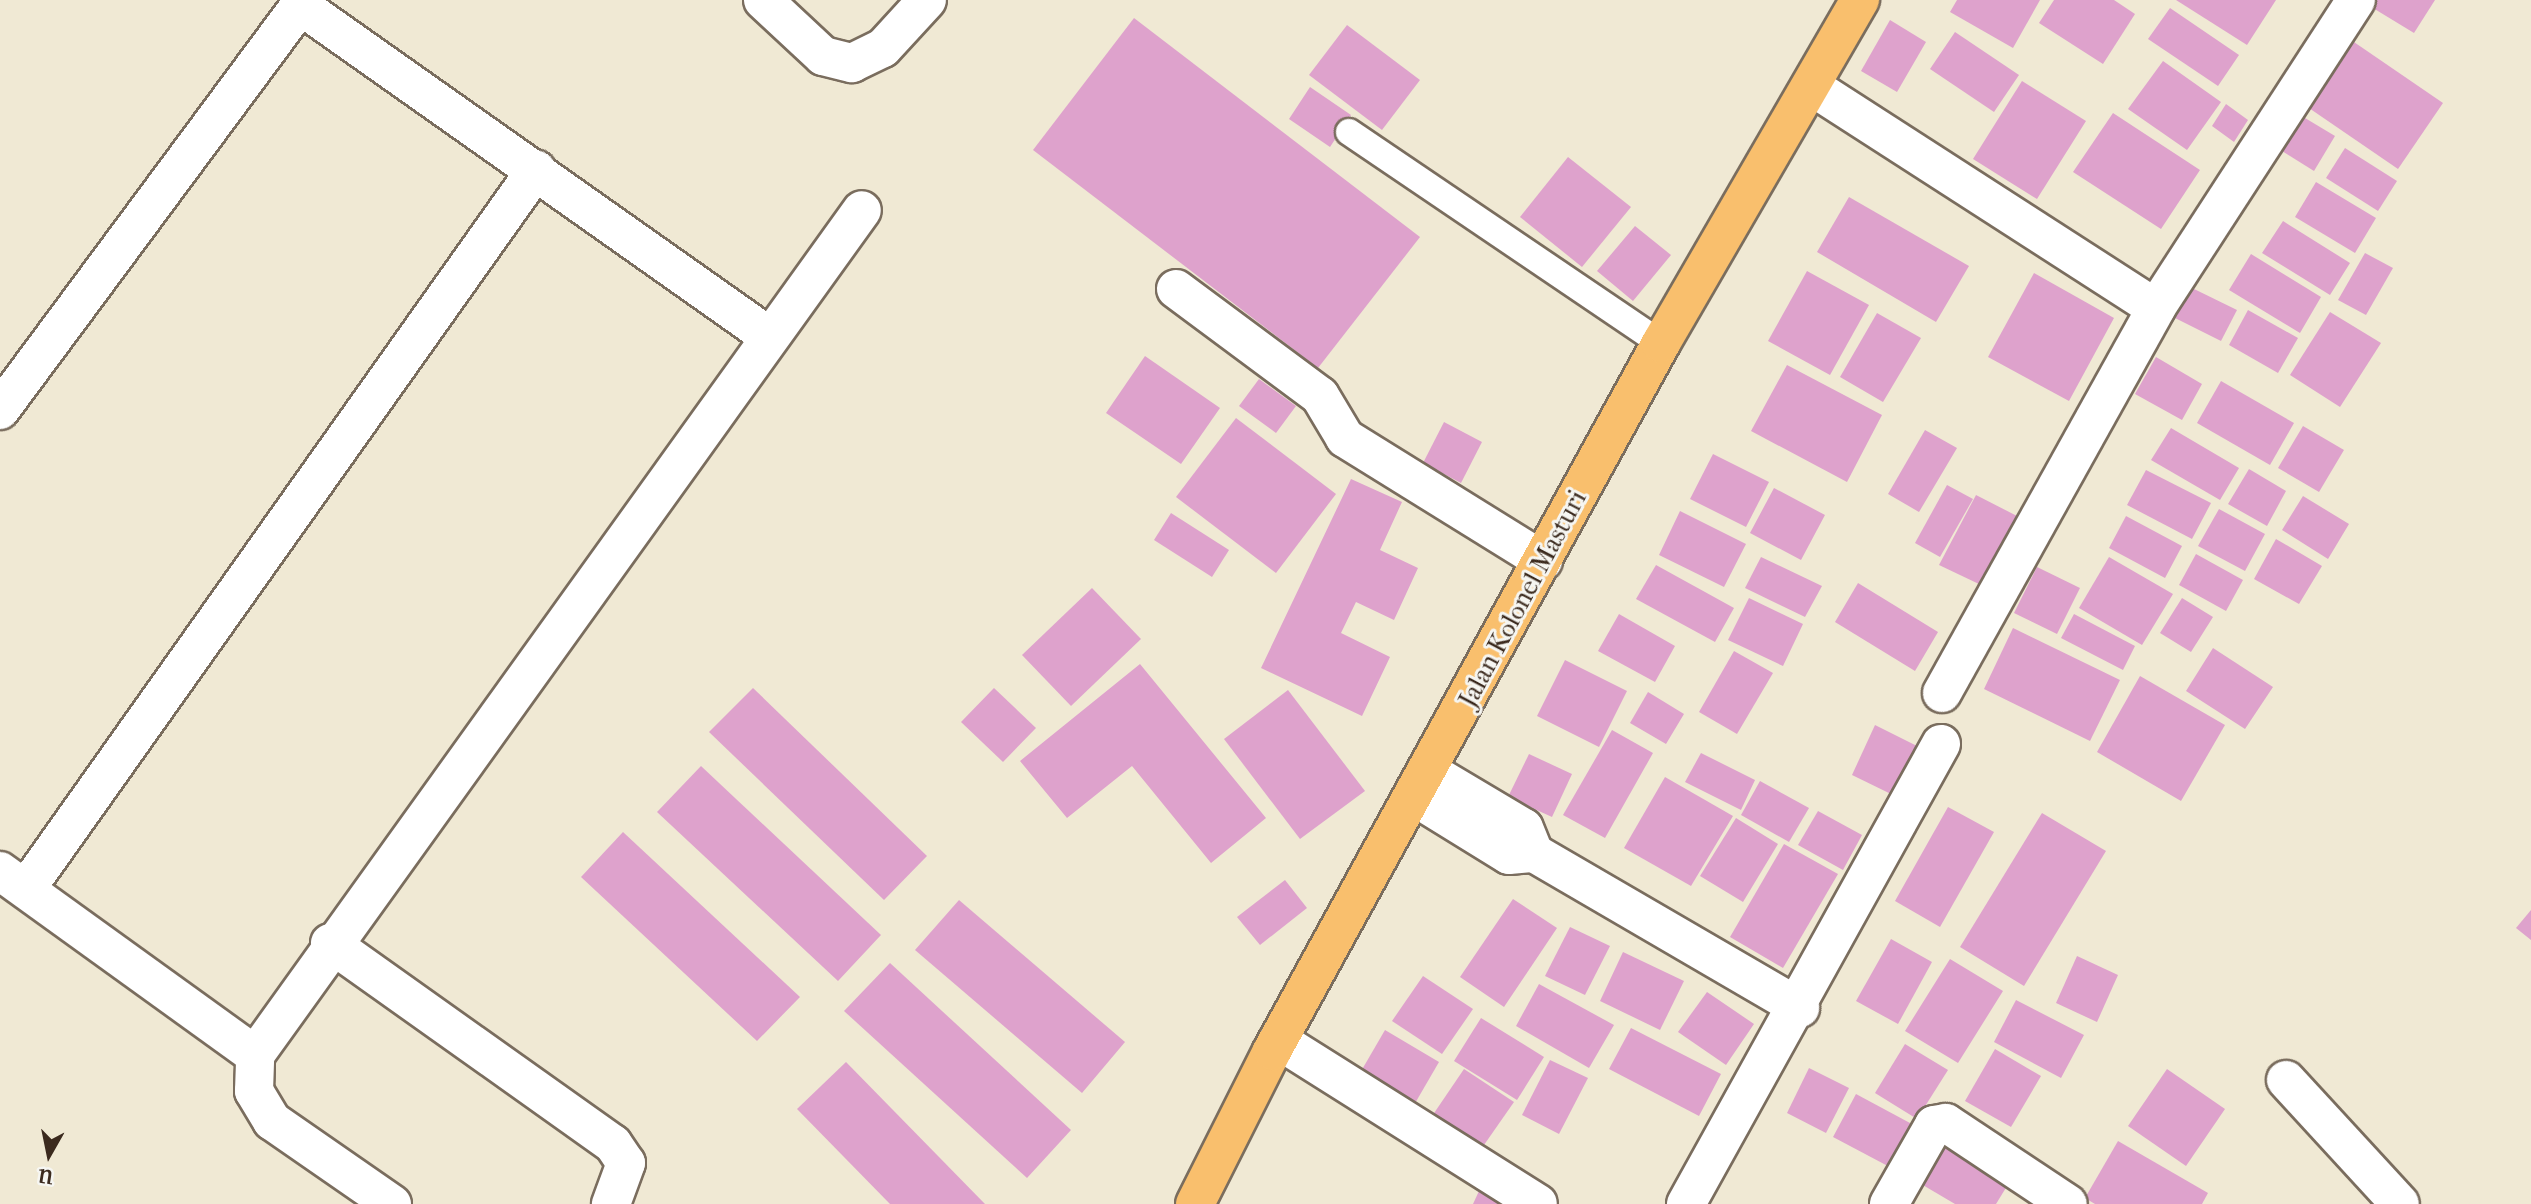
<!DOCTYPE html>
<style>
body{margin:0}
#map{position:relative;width:2531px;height:1204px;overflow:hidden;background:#f0e9d4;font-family:"IM FELL French Canon",serif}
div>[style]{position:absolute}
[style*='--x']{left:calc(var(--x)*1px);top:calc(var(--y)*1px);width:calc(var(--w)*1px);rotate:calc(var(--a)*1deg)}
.building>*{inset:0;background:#dea2cc}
.roads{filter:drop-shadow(2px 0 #7a6d5e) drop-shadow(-2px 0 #7a6d5e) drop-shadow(0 2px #7a6d5e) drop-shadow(0 -2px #7a6d5e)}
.service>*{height:26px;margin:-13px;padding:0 13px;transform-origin:13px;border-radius:13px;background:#fff}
.minor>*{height:38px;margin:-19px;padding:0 19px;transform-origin:19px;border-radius:19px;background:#fff}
.primary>*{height:38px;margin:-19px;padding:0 19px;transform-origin:19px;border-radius:19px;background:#f9bf6d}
span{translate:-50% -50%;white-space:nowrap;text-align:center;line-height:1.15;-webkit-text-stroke:6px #f6f6f2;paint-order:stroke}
.street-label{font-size:26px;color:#3b2a1e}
.north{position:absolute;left:14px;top:1120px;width:70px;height:70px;-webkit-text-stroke:5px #f6f6f2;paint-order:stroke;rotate:189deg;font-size:19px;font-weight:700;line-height:28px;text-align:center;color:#3b2a1e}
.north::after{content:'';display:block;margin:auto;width:24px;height:32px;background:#3b2a1e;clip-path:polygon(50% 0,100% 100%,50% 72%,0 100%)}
</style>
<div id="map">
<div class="building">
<i style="clip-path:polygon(1957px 0,2040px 0,2013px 48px,1950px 12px)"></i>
<i style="clip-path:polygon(2054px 0,2114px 0,2135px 14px,2103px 64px,2039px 23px)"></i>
<i style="clip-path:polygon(2176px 0,2276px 0,2247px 45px)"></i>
<i style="clip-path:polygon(2371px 0,2435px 0,2414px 33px,2368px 5px)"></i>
<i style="clip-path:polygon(2170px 8px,2239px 55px,2218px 86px,2148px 39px)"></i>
<i style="clip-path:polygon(1134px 18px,1420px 237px,1318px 368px,1033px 150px)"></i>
<i style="clip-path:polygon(1890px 20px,1926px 42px,1897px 92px,1861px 71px)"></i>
<i style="clip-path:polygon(1347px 25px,1420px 80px,1382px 130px,1309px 75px)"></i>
<i style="clip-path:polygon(1955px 32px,2019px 75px,1994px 112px,1930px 69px)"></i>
<i style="clip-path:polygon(2351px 40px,2443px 103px,2398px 169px,2306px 106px)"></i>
<i style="clip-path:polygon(2163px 61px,2221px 102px,2187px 150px,2128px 109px)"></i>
<i style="clip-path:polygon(2022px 81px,2086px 121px,2037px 199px,1973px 159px)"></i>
<i style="clip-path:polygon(1310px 87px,1351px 115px,1330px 147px,1289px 119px)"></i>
<i style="clip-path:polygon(2226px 104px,2248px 120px,2234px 142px,2212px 126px)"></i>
<i style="clip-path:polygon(2295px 112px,2335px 136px,2314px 171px,2274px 146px)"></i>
<i style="clip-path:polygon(2113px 113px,2200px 170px,2161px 229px,2073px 172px)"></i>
<i style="clip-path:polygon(2345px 148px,2397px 181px,2378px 211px,2326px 178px)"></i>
<i style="clip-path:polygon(1568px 157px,1631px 207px,1582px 267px,1520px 217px)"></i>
<i style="clip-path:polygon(2316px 182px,2376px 218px,2355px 253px,2295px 217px)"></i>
<i style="clip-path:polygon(1849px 197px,1969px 266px,1936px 322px,1817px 252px)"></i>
<i style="clip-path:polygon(2283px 221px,2350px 263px,2330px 295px,2262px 253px)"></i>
<i style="clip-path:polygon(1635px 226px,1671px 255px,1633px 301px,1597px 271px)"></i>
<i style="clip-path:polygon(2365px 253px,2393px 268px,2366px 315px,2338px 300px)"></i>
<i style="clip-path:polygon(2251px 254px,2321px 297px,2300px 333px,2229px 290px)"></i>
<i style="clip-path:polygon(1807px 271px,1869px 305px,1830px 375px,1768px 341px)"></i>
<i style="clip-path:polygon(2034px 273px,2114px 318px,2069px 401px,1988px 357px)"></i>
<i style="clip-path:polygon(2190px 287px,2237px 310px,2221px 341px,2175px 318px)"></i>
<i style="clip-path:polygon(2248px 310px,2298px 338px,2278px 373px,2229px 345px)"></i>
<i style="clip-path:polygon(2330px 312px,2381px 343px,2340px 407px,2290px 375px)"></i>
<i style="clip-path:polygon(1877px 313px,1921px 338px,1883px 402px,1840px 377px)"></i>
<i style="clip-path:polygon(1145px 356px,1220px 408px,1181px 464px,1106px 413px)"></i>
<i style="clip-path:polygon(2156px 357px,2202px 384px,2182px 420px,2135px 394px)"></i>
<i style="clip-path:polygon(1787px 365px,1882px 415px,1847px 482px,1751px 431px)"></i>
<i style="clip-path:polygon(1259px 379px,1296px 406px,1276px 433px,1239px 406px)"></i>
<i style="clip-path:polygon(2221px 381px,2294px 423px,2270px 465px,2197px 423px)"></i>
<i style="clip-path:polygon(1236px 418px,1336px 494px,1276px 573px,1176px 497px)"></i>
<i style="clip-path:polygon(1444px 422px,1482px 442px,1461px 483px,1423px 463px)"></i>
<i style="clip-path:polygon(2303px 426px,2344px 450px,2319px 492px,2278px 468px)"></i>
<i style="clip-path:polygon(2171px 428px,2239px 468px,2220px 500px,2151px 460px)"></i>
<i style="clip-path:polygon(1925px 430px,1957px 448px,1919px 512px,1888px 494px)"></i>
<i style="clip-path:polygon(1713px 454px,1769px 482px,1746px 527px,1690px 499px)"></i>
<i style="clip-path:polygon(2249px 469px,2286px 491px,2267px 526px,2228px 504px)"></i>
<i style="clip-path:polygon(2146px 470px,2211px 503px,2192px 539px,2127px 505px)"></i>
<i style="clip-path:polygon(1351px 479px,1402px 502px,1380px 550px,1418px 568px,1394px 620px,1356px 602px,1341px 633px,1390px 657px,1362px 716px,1261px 668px)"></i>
<i style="clip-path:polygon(1947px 485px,1973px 499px,1940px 557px,1915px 543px)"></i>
<i style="clip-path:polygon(1774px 488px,1825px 515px,1801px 560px,1750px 533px)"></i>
<i style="clip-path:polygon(1976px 495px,2017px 516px,1981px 585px,1939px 565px)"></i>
<i style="clip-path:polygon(2303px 496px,2349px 524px,2328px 559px,2282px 530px)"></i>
<i style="clip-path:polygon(2219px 509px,2265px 534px,2245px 571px,2198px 546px)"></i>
<i style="clip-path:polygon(1680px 511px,1746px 544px,1724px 587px,1659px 555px)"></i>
<i style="clip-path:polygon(1171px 513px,1229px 550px,1212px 577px,1154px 540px)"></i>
<i style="clip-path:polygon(2126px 516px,2182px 546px,2165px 578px,2109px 548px)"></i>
<i style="clip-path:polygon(2276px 539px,2322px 566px,2299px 604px,2254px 579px)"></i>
<i style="clip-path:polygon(2196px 554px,2243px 580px,2226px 611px,2179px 585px)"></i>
<i style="clip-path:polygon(1761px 557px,1822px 586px,1805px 617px,1745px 588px)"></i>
<i style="clip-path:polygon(2109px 557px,2173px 594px,2142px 645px,2079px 608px)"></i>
<i style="clip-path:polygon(1656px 565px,1734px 608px,1715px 642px,1636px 599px)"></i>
<i style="clip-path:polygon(2037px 567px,2080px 588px,2057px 634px,2014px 613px)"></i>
<i style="clip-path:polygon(1858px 583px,1938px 632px,1915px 671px,1835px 622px)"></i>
<i style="clip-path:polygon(1092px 588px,1141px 639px,1071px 706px,1022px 655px)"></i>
<i style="clip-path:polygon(1749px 598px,1803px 624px,1783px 666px,1728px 640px)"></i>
<i style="clip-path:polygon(2182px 598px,2213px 617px,2191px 652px,2160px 633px)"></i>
<i style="clip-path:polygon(1619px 614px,1675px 646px,1655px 682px,1598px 651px)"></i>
<i style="clip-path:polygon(2074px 614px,2135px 646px,2123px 670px,2061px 638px)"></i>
<i style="clip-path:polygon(2013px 628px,2120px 680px,2090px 741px,1984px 689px)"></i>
<i style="clip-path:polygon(2213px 648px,2273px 687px,2245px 729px,2186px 691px)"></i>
<i style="clip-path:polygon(1734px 651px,1773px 673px,1737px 734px,1699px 712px)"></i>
<i style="clip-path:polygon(1565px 660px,1627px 691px,1599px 747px,1537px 716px)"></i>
<i style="clip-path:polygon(1140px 664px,1266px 818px,1211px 863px,1132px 766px,1067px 818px,1020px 761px)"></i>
<i style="clip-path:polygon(2140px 676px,2225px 725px,2181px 801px,2097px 752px)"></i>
<i style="clip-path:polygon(753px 688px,927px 856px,884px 900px,709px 732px)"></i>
<i style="clip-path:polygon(994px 688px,1036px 728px,1003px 762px,961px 722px)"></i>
<i style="clip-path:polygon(1288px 690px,1365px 791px,1300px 839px,1224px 739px)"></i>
<i style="clip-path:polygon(1648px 692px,1684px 714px,1666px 744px,1630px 723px)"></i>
<i style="clip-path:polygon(1875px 725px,1917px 746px,1893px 795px,1852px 775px)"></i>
<i style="clip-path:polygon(1612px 730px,1653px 753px,1605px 838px,1563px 815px)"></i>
<i style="clip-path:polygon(1701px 753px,1755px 780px,1741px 810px,1685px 782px)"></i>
<i style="clip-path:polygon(1529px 754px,1572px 774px,1552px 817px,1508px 797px)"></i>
<i style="clip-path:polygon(701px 766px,881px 935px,838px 981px,657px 812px)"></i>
<i style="clip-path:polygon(1665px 777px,1733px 816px,1691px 886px,1624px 848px)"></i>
<i style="clip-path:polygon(1760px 781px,1809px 808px,1789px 842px,1741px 815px)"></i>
<i style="clip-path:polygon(1948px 807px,1994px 832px,1940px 927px,1895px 901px)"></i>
<i style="clip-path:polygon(1818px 811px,1862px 835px,1843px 870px,1798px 845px)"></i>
<i style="clip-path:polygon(2042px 813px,2106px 851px,2024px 986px,1960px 947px)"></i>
<i style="clip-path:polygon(1736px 818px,1778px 844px,1743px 902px,1700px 876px)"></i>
<i style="clip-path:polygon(623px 832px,800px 997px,757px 1041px,581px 877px)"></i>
<i style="clip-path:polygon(1784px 844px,1838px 874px,1783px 968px,1730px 937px)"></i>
<i style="clip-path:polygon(1285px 880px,1307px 908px,1260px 945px,1237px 917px)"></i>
<i style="clip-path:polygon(1513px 899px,1557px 928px,1504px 1007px,1460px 977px)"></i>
<i style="clip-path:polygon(959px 900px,1125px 1042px,1082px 1093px,915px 950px)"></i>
<i style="clip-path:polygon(2531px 910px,2531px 940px,2516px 928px)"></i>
<i style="clip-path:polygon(1570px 927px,1610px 946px,1585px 995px,1545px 976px)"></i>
<i style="clip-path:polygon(1891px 939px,1932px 962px,1898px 1024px,1856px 1001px)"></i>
<i style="clip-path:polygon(1623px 952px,1684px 981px,1660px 1030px,1600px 1001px)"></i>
<i style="clip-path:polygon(2077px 956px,2118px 975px,2097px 1022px,2056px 1003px)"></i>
<i style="clip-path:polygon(1950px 959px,2003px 991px,1958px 1063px,1905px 1031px)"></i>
<i style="clip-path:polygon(890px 963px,1071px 1130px,1027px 1178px,844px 1011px)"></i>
<i style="clip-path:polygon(1423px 976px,1473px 1009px,1442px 1054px,1392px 1021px)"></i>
<i style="clip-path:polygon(1539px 984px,1614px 1025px,1589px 1068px,1516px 1026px)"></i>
<i style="clip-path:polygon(1707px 992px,1754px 1024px,1726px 1065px,1678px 1032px)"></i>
<i style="clip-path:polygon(2016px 1000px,2084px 1035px,2061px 1078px,1994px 1042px)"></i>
<i style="clip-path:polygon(1481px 1018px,1544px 1057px,1517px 1100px,1454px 1061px)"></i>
<i style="clip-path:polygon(1631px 1028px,1721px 1074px,1699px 1116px,1609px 1069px)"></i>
<i style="clip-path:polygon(1385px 1030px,1439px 1062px,1414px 1105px,1360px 1073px)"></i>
<i style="clip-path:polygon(1905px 1044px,1948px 1070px,1917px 1119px,1875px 1093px)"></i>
<i style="clip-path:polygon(1995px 1049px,2041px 1076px,2011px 1127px,1965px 1101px)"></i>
<i style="clip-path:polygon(1550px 1060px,1588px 1078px,1559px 1134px,1522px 1115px)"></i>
<i style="clip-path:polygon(846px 1062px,985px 1204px,890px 1204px,797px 1109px)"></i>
<i style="clip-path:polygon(1809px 1068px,1849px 1088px,1826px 1133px,1787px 1113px)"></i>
<i style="clip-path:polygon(1464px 1069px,1514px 1102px,1477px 1155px,1428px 1122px)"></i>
<i style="clip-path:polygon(2167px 1069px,2225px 1109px,2186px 1166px,2128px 1126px)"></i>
<i style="clip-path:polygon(1856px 1094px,1923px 1130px,1901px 1173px,1833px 1137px)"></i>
<i style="clip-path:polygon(1943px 1137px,2012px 1178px,1996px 1204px,1955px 1204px,1916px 1181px)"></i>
<i style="clip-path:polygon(2118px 1141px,2208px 1193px,2202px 1204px,2095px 1204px,2085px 1198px)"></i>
<i style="clip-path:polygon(1479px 1191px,1509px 1204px,1473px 1204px)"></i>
</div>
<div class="roads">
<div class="service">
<i style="--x:1349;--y:132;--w:377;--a:34.1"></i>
</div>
<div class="minor">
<i style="--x:763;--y:0;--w:82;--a:43"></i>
<i style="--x:823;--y:56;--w:30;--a:14"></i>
<i style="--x:852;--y:63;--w:34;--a:-26"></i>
<i style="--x:883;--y:48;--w:65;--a:-47.5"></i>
<i style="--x:301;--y:6;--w:570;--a:35.22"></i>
<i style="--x:1811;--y:86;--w:410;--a:32.8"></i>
<i style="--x:1176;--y:289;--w:179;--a:36.6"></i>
<i style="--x:1320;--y:396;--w:49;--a:59.2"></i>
<i style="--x:1345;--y:438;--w:233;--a:31.8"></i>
<i style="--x:0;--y:410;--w:510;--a:-53.44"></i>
<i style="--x:1942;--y:693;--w:440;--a:-60.9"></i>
<i style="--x:2156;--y:308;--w:367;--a:-57"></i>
<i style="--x:1430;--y:772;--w:109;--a:30.8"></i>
<i style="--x:1524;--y:828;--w:27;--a:68"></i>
<i style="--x:1415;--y:797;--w:110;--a:31.7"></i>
<i style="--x:1509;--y:855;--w:25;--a:-5"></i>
<i style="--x:1534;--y:853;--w:308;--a:30.2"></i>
<i style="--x:0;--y:871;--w:314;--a:35.8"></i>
<i style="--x:26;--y:889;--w:882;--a:-54.65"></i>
<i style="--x:330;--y:943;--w:347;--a:35.4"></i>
<i style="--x:613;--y:1144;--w:23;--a:56"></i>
<i style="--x:626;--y:1163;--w:44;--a:110.1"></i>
<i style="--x:1278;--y:1040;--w:307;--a:32.2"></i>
<i style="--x:2286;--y:1080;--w:168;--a:47.4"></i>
<i style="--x:392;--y:1204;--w:146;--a:-145.3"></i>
<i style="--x:272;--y:1121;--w:35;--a:-121"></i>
<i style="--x:254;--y:1091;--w:36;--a:-88"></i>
<i style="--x:255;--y:1055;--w:1040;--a:-54.31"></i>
<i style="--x:1686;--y:1204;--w:526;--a:-61"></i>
<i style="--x:1889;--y:1204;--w:91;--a:-60.3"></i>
<i style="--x:1934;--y:1125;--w:12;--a:-9"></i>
<i style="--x:1946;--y:1123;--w:146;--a:33.6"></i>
</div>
<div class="primary">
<i style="--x:1195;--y:1204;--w:171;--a:-63.3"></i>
<i style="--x:1272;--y:1051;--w:808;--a:-61.21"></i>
<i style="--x:1661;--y:343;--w:397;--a:-59.9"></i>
</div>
</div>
<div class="street-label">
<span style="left:1523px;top:599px;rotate:-62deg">Jalan Kolonel Masturi</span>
</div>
<div class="north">U</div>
</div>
